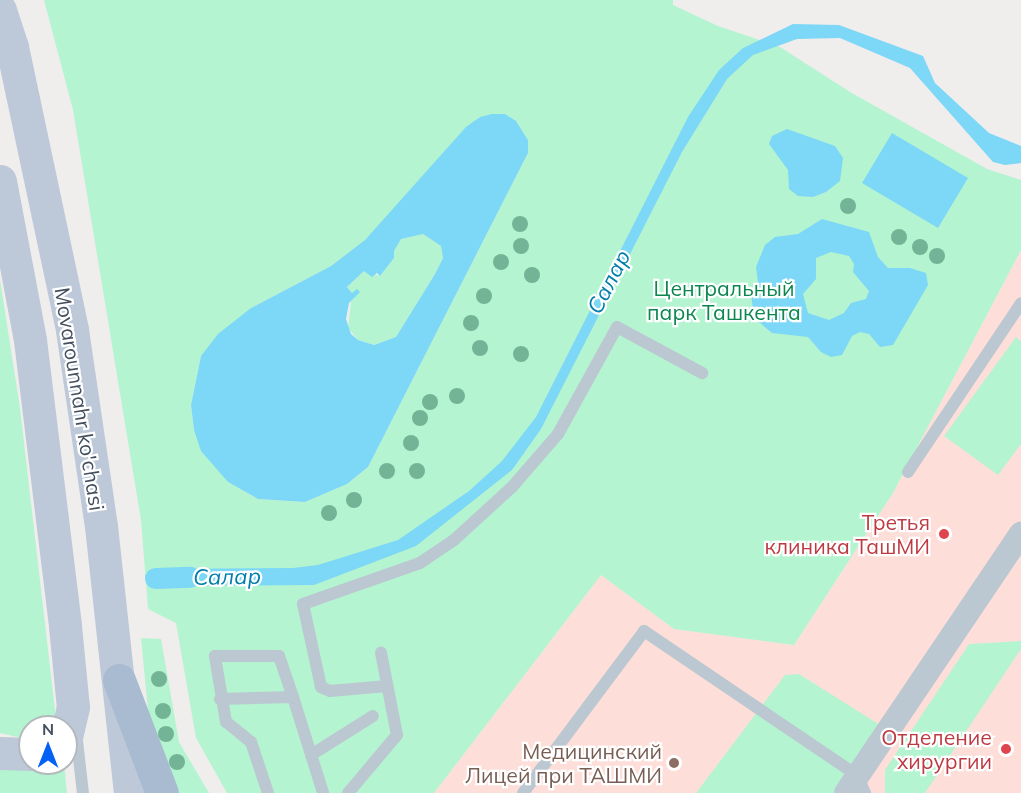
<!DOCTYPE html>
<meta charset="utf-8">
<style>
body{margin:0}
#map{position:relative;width:1021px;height:793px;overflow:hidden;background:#f0eded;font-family:Mulish,sans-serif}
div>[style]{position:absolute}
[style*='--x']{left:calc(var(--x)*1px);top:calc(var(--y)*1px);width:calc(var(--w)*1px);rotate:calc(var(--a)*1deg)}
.medical>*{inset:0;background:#feded9}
.green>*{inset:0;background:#b5f4d0}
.water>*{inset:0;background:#7dd7f6}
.canal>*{height:21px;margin:-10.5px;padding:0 10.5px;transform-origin:10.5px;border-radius:10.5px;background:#7dd7f6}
.lane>*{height:12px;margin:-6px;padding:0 6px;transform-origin:6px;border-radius:6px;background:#bbc7d1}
.street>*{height:24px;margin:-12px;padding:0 12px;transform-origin:12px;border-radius:12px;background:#bbc7d1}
.secondary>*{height:33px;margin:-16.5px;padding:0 16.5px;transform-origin:16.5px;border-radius:16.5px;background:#bdc9d9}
.primary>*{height:33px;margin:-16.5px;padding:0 16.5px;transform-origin:16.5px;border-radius:16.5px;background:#a9bbd0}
.trees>*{width:16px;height:16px;margin:-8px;border-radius:50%;background:#73b496}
.dots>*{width:16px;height:16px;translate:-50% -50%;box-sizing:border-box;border:3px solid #fff;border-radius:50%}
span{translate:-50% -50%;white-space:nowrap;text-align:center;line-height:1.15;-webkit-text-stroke:4.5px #fff;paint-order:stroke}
.park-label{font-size:21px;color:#0c864f}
.street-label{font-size:21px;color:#434f5d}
.health-label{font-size:21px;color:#be3a42}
.right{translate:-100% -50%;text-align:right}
.education-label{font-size:21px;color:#785e54}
.water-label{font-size:22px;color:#017fab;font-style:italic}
.north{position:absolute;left:18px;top:715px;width:60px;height:60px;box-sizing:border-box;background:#fff;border:2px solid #b4b9be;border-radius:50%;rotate:0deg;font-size:16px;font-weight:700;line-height:24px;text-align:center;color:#434f5d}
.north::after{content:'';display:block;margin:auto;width:21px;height:27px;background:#0461f3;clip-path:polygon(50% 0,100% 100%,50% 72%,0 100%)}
</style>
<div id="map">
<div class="medical">
<i style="clip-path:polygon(1021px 250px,1021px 793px,434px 793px,601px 575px,674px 629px,794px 645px,893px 493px)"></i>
</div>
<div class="green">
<i style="clip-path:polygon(evenodd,44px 0,673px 0,673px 5px,718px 26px,780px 47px,850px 92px,987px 169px,1021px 180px,1021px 250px,893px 493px,794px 645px,674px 629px,601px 575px,434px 793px,227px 793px,196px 738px,176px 623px,148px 609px,141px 520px,73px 110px,44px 0,479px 117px,516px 121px,528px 140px,528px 153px,368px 467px,347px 484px,305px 502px,258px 499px,228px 482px,194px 430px,191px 405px,201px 356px,251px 308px,331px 266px,365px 240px,479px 117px)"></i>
<i style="clip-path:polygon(423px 234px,441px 246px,443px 258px,435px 274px,396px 337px,374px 345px,358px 340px,348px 328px,352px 293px,347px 287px,364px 271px,380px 276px,394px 258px,394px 251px,401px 239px)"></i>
<i style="clip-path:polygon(0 280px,20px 408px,57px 727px,30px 727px,30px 740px,0 733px)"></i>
<i style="clip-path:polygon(1016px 337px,1021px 341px,1021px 444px,998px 475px,944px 436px)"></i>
<i style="clip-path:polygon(141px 638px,161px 639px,179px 742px,209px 793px,175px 793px,148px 710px)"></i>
<i style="clip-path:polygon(1021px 641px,1021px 649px,925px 793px,885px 793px,885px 770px,969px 644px)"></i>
<i style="clip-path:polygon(799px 674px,880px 725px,834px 793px,696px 793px,785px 675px)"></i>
<i style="clip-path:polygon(0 759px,64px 763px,67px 793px,0 793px)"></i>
</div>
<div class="water">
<i style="clip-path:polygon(793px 24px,839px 25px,923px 56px,935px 83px,989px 133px,1021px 146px,1021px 163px,1005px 165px,993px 162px,910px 68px,840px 38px,797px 39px,753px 55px,727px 79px,682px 152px,541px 429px,512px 470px,416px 546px,314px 585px,166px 586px,161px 569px,293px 568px,318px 565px,398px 540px,469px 491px,502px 461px,536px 417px,688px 117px,719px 70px,743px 48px)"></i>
<i style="clip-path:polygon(evenodd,492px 114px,505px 114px,516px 121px,528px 140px,528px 153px,368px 467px,347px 484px,305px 502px,258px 499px,228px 482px,201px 451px,194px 430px,191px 405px,201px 356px,218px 334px,251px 308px,331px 266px,365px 240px,466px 127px,480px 117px,492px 114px,423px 234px,441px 246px,443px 258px,435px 274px,396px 337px,374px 345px,358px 340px,351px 334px,346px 319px,349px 303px,360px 292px,357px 289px,352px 293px,347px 287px,364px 271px,372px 277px,377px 273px,380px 276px,394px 258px,394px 251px,401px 239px,423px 234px)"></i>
<i style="clip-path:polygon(787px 129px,835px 146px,843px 158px,840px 181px,826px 192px,813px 197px,798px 196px,789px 189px,788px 170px,769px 144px,772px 136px)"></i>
<i style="clip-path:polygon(892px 133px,968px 178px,938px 228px,862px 183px)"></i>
<i style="clip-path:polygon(evenodd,822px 219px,869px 232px,878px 257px,888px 268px,910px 268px,926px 273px,928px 285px,893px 345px,880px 347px,869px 334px,860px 332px,852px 336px,842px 355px,831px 357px,821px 352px,808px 337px,772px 333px,754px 318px,751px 294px,758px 283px,756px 267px,765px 245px,775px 237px,798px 234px,822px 219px,831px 252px,849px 256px,854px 264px,853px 272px,869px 291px,866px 299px,851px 303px,844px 313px,829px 320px,808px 313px,803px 294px,816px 279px,816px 258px,831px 252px)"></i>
</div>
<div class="canal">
<i style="--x:155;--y:578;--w:35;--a:-2"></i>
</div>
<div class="lane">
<i style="--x:908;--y:472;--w:203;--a:-56.2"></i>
<i style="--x:387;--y:686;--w:57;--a:175"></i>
<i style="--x:330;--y:691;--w:10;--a:-156"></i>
<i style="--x:321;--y:687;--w:85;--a:-102.2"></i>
<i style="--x:303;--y:604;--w:124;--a:-19.3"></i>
<i style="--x:420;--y:563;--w:41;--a:-34.1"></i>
<i style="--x:454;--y:540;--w:79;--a:-42.4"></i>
<i style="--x:512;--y:487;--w:70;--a:-49"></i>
<i style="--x:558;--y:434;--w:122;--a:-61.1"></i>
<i style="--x:617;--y:327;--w:97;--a:28.4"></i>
<i style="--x:220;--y:699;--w:73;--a:-1.6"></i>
<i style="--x:293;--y:697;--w:101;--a:72.6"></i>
<i style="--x:76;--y:732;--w:61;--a:83.5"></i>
<i style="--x:311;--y:755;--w:73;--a:-32.2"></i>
<i style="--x:268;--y:793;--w:54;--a:-108.4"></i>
<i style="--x:251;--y:742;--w:32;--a:-141"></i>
<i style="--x:226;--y:722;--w:67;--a:-99.5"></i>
<i style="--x:215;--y:656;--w:64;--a:0"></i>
<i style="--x:279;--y:656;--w:43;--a:71.1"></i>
<i style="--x:348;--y:793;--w:76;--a:-49.8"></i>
<i style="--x:397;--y:735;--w:84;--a:-101"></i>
<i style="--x:523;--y:793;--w:202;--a:-53.2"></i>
<i style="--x:644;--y:631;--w:257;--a:34.1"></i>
<i style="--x:857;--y:775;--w:20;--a:66"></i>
</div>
<div class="street">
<i style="--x:846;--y:793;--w:313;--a:-56"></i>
</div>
<div class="secondary">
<i style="--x:0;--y:10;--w:39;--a:72"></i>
<i style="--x:12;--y:47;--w:289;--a:78"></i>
<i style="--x:72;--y:330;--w:198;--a:81.6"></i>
<i style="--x:101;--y:526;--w:269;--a:83.8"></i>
<i style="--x:0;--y:181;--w:162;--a:79.3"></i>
<i style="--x:30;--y:340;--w:288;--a:83"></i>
<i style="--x:65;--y:626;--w:81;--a:84.4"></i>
<i style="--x:73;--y:707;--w:31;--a:103"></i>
<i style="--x:0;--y:753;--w:30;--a:2"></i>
</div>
<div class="primary">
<i style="--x:119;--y:680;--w:121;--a:69.2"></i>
</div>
<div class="trees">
<i style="left:848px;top:206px"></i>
<i style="left:520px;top:224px"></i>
<i style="left:899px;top:237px"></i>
<i style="left:521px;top:246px"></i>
<i style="left:920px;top:247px"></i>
<i style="left:937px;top:256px"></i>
<i style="left:501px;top:262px"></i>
<i style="left:532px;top:275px"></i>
<i style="left:484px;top:296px"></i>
<i style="left:471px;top:323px"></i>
<i style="left:480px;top:348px"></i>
<i style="left:521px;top:354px"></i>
<i style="left:457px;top:396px"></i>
<i style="left:430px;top:402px"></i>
<i style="left:420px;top:418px"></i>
<i style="left:411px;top:443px"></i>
<i style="left:387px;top:471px"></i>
<i style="left:417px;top:471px"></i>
<i style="left:354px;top:500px"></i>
<i style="left:329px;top:513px"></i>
<i style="left:159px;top:679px"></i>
<i style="left:163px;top:711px"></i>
<i style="left:166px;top:734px"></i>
<i style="left:177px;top:762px"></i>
</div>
<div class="dots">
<i style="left:944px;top:534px;background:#e0444e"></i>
<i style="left:1006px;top:749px;background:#e0444e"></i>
<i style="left:674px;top:763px;background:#8d6e63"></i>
</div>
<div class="park-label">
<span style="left:724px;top:300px">Центральный<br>парк Ташкента</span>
</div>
<div class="street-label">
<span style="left:80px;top:399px;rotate:81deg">Movarounnahr ko'chasi</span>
</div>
<div class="health-label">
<span class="right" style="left:930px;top:534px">Третья<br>клиника ТашМИ</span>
<span class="right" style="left:992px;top:749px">Отделение<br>хирургии</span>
</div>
<div class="education-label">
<span class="right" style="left:662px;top:763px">Медицинский<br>Лицей при ТАШМИ</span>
</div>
<div class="water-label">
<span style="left:609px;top:282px;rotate:-63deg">Салар</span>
<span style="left:227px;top:577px;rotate:-1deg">Салар</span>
</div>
<div class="north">N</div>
</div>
